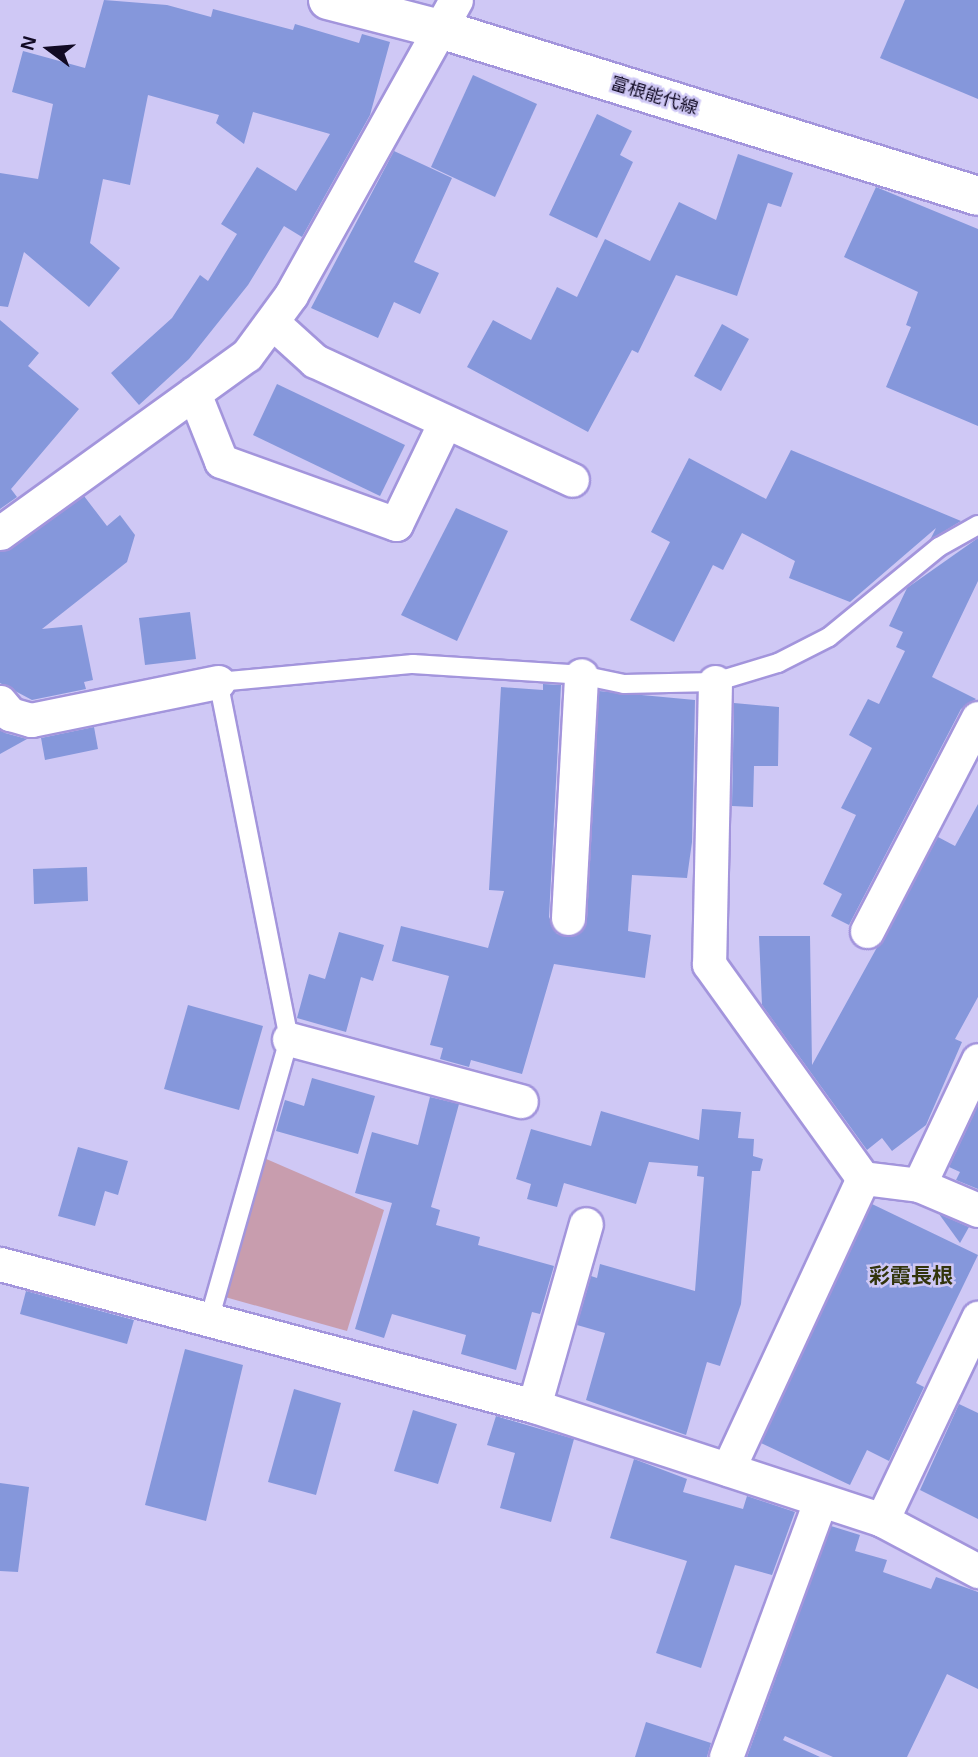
<!DOCTYPE html>
<meta charset="utf-8">
<style>
body{margin:0}
#map{position:relative;width:978px;height:1757px;overflow:hidden;background:#cfc8f5;font-family:Arial,"Noto Sans JP",sans-serif}
div>[style]{position:absolute}
[style*='--x']{left:calc(var(--x)*1px);top:calc(var(--y)*1px);width:calc(var(--w)*1px);rotate:calc(var(--a)*1deg)}
.green>*{inset:0;background:#c89dae}
.building>*{inset:0;background:#8597db}
.roads{filter:drop-shadow(2px 0 #a395dc) drop-shadow(-2px 0 #a395dc) drop-shadow(0 2px #a395dc) drop-shadow(0 -2px #a395dc)}
.service>*{height:18px;margin:-9px;padding:0 9px;transform-origin:9px;border-radius:9px;background:#fff}
.minor>*{height:33px;margin:-16.5px;padding:0 16.5px;transform-origin:16.5px;border-radius:16.5px;background:#fff}
.secondary>*{height:38px;margin:-19px;padding:0 19px;transform-origin:19px;border-radius:19px;background:#fff}
span{translate:-50% -50%;white-space:nowrap;text-align:center;line-height:1.15;-webkit-text-stroke:5px #cfc8f5;paint-order:stroke}
.street-label{font-size:18px;color:#110a24}
.quarter-label{font-size:21px;color:#32340b;font-weight:700}
.north{position:absolute;left:14px;top:14px;width:70px;height:70px;-webkit-text-stroke:5px #cfc8f5;paint-order:stroke;rotate:286deg;font-size:19px;font-weight:700;line-height:28px;text-align:center;color:#110a24}
.north::after{content:'';display:block;margin:auto;width:24px;height:32px;background:#110a24;clip-path:polygon(50% 0,100% 100%,50% 72%,0 100%)}
</style>
<div id="map">
<div class="green">
<i style="clip-path:polygon(264px 1158px,384px 1210px,347px 1331px,225px 1297px)"></i>
</div>
<div class="building">
<i style="clip-path:polygon(104px 0,167px 5px,211px 17px,213px 9px,293px 30px,295px 24px,359px 43px,362px 34px,390px 42px,370px 115px,302px 237px,284px 226px,248px 285px,189px 359px,139px 405px,111px 373px,172px 318px,200px 275px,208px 281px,237px 234px,221px 224px,257px 167px,296px 191px,330px 134px,253px 112px,244px 144px,216px 123px,219px 115px,148px 95px,130px 185px,103px 179px,90px 243px,120px 268px,89px 307px,24px 252px,8px 307px,0 306px,0 173px,38px 179px,53px 104px,12px 92px,23px 51px,85px 68px)"></i>
<i style="clip-path:polygon(905px 0,978px 0,978px 99px,880px 58px)"></i>
<i style="clip-path:polygon(473px 75px,537px 104px,495px 197px,431px 167px)"></i>
<i style="clip-path:polygon(597px 114px,632px 131px,620px 155px,633px 162px,597px 238px,549px 215px)"></i>
<i style="clip-path:polygon(394px 151px,452px 178px,414px 262px,439px 273px,420px 314px,394px 302px,378px 338px,311px 308px)"></i>
<i style="clip-path:polygon(738px 154px,793px 173px,781px 207px,768px 203px,737px 296px,676px 275px,638px 353px,632px 350px,588px 432px,467px 367px,493px 320px,531px 340px,557px 287px,577px 297px,605px 239px,650px 261px,679px 202px,716px 220px)"></i>
<i style="clip-path:polygon(876px 187px,978px 229px,978px 426px,886px 387px,911px 327px,906px 325px,918px 292px,844px 257px)"></i>
<i style="clip-path:polygon(0 320px,39px 353px,28px 366px,79px 409px,11px 489px,17px 497px,0 509px)"></i>
<i style="clip-path:polygon(722px 324px,749px 339px,721px 391px,694px 376px)"></i>
<i style="clip-path:polygon(277px 384px,405px 445px,380px 496px,253px 435px)"></i>
<i style="clip-path:polygon(791px 450px,961px 521px,930px 540px,936px 528px,850px 602px,789px 578px,795px 561px,742px 533px,723px 570px,713px 565px,674px 642px,630px 620px,670px 542px,651px 532px,689px 458px,766px 499px)"></i>
<i style="clip-path:polygon(84px 496px,107px 526px,120px 515px,135px 535px,127px 562px,42px 629px,82px 625px,93px 680px,84px 682px,86px 689px,32px 700px,0 683px,0 552px)"></i>
<i style="clip-path:polygon(456px 508px,508px 531px,457px 641px,401px 615px)"></i>
<i style="clip-path:polygon(978px 538px,978px 581px,932px 677px,976px 699px,961px 709px,849px 925px,831px 916px,842px 894px,823px 884px,856px 815px,841px 808px,872px 748px,849px 735px,868px 699px,879px 704px,905px 651px,896px 647px,903px 632px,889px 626px,907px 588px)"></i>
<i style="clip-path:polygon(190px 612px,196px 659px,145px 665px,139px 618px)"></i>
<i style="clip-path:polygon(543px 684px,561px 685px,549px 917px,557px 934px,576px 935px,587px 919px,599px 691px,695px 700px,692px 842px,687px 878px,632px 875px,628px 931px,651px 935px,645px 978px,554px 964px,522px 1074px,471px 1060px,469px 1067px,440px 1059px,443px 1048px,430px 1045px,449px 976px,392px 961px,401px 926px,488px 948px,504px 891px,489px 890px,501px 687px,543px 690px)"></i>
<i style="clip-path:polygon(734px 703px,779px 707px,778px 766px,754px 766px,753px 807px,732px 806px)"></i>
<i style="clip-path:polygon(94px 727px,98px 749px,45px 760px,41px 738px)"></i>
<i style="clip-path:polygon(0 730px,5px 733px,27px 739px,0 754px)"></i>
<i style="clip-path:polygon(978px 804px,978px 997px,955px 1039px,962px 1042px,926px 1125px,892px 1151px,882px 1138px,867px 1150px,762px 1005px,759px 936px,810px 936px,812px 1065px,938px 837px,955px 846px)"></i>
<i style="clip-path:polygon(87px 867px,88px 901px,34px 904px,33px 869px)"></i>
<i style="clip-path:polygon(339px 932px,384px 945px,373px 981px,361px 977px,346px 1032px,297px 1018px,309px 974px,325px 979px)"></i>
<i style="clip-path:polygon(188px 1005px,263px 1026px,239px 1110px,164px 1089px)"></i>
<i style="clip-path:polygon(312px 1078px,375px 1096px,358px 1154px,276px 1131px,285px 1100px,304px 1106px)"></i>
<i style="clip-path:polygon(430px 1097px,459px 1104px,431px 1207px,440px 1210px,436px 1225px,480px 1237px,478px 1245px,554px 1266px,540px 1314px,532px 1312px,516px 1370px,461px 1354px,466px 1335px,392px 1314px,384px 1338px,355px 1329px,392px 1203px,355px 1193px,372px 1132px,418px 1145px)"></i>
<i style="clip-path:polygon(978px 1105px,978px 1189px,956px 1180px,960px 1172px,949px 1167px)"></i>
<i style="clip-path:polygon(702px 1109px,741px 1112px,738px 1138px,754px 1139px,753px 1156px,763px 1159px,760px 1171px,752px 1171px,741px 1304px,720px 1366px,707px 1362px,686px 1435px,586px 1400px,605px 1333px,577px 1325px,591px 1276px,597px 1278px,600px 1264px,695px 1291px,704px 1177px,697px 1176px,698px 1166px,649px 1162px,636px 1204px,564px 1183px,557px 1207px,527px 1199px,531px 1184px,516px 1179px,531px 1129px,591px 1146px,601px 1111px,699px 1140px)"></i>
<i style="clip-path:polygon(78px 1147px,128px 1161px,118px 1195px,105px 1191px,95px 1226px,58px 1216px)"></i>
<i style="clip-path:polygon(872px 1204px,978px 1255px,916px 1383px,924px 1387px,889px 1461px,867px 1450px,850px 1485px,761px 1443px)"></i>
<i style="clip-path:polygon(939px 1214px,969px 1227px,960px 1243px)"></i>
<i style="clip-path:polygon(26px 1291px,134px 1320px,127px 1344px,20px 1314px)"></i>
<i style="clip-path:polygon(185px 1349px,243px 1365px,206px 1521px,145px 1505px)"></i>
<i style="clip-path:polygon(294px 1389px,341px 1403px,316px 1495px,268px 1482px)"></i>
<i style="clip-path:polygon(959px 1404px,978px 1413px,978px 1519px,920px 1490px)"></i>
<i style="clip-path:polygon(413px 1410px,457px 1424px,438px 1484px,394px 1471px)"></i>
<i style="clip-path:polygon(496px 1416px,574px 1439px,551px 1522px,500px 1508px,515px 1453px,487px 1445px)"></i>
<i style="clip-path:polygon(634px 1459px,687px 1479px,683px 1492px,743px 1509px,747px 1496px,795px 1512px,772px 1575px,735px 1565px,701px 1668px,656px 1653px,687px 1561px,610px 1538px)"></i>
<i style="clip-path:polygon(0 1483px,29px 1487px,18px 1572px,0 1571px)"></i>
<i style="clip-path:polygon(831px 1526px,860px 1535px,855px 1551px,887px 1560px,883px 1572px,931px 1589px,936px 1577px,978px 1592px,978px 1689px,947px 1674px,907px 1757px,833px 1757px,785px 1736px,783px 1740px,820px 1757px,747px 1757px)"></i>
<i style="clip-path:polygon(646px 1722px,711px 1743px,707px 1757px,635px 1757px)"></i>
</div>
<div class="roads">
<div class="service">
<i style="--x:209;--y:1320;--w:292;--a:-74.1"></i>
<i style="--x:289;--y:1039;--w:364;--a:-101.2"></i>
<i style="--x:218;--y:682;--w:196;--a:-5.3"></i>
<i style="--x:413;--y:664;--w:168;--a:3.7"></i>
<i style="--x:581;--y:675;--w:44;--a:11.8"></i>
<i style="--x:624;--y:684;--w:91;--a:-1.3"></i>
<i style="--x:715;--y:682;--w:66;--a:-16.8"></i>
<i style="--x:778;--y:663;--w:57;--a:-27"></i>
<i style="--x:829;--y:637;--w:142;--a:-39.3"></i>
<i style="--x:939;--y:547;--w:45;--a:-29.4"></i>
</div>
<div class="minor">
<i style="--x:272;--y:322;--w:58;--a:42.2"></i>
<i style="--x:315;--y:361;--w:283;--a:24.8"></i>
<i style="--x:194;--y:393;--w:73;--a:68.3"></i>
<i style="--x:221;--y:461;--w:186;--a:19.8"></i>
<i style="--x:396;--y:524;--w:113;--a:-64.3"></i>
<i style="--x:0;--y:533;--w:304;--a:-35.8"></i>
<i style="--x:247;--y:355;--w:74;--a:-53.7"></i>
<i style="--x:291;--y:295;--w:338;--a:-60.8"></i>
<i style="--x:715;--y:682;--w:282;--a:91.2"></i>
<i style="--x:709;--y:964;--w:264;--a:54.3"></i>
<i style="--x:0;--y:702;--w:16;--a:50"></i>
<i style="--x:10;--y:714;--w:22;--a:16"></i>
<i style="--x:31;--y:720;--w:191;--a:-11.5"></i>
<i style="--x:568;--y:918;--w:243;--a:-86.9"></i>
<i style="--x:867;--y:931;--w:240;--a:-62.5"></i>
<i style="--x:289;--y:1039;--w:240;--a:15"></i>
<i style="--x:919;--y:1185;--w:138;--a:-64.7"></i>
<i style="--x:0;--y:1264;--w:553;--a:14.89"></i>
<i style="--x:534;--y:1406;--w:366;--a:18.1"></i>
<i style="--x:882;--y:1520;--w:109;--a:28"></i>
<i style="--x:534;--y:1406;--w:189;--a:-74.1"></i>
<i style="--x:728;--y:1469;--w:321;--a:-65.1"></i>
<i style="--x:863;--y:1178;--w:56;--a:7.1"></i>
<i style="--x:919;--y:1185;--w:64;--a:23"></i>
<i style="--x:882;--y:1520;--w:224;--a:-64.6"></i>
<i style="--x:726;--y:1757;--w:273;--a:-69.8"></i>
</div>
<div class="secondary">
<i style="--x:328;--y:0;--w:116;--a:14.5"></i>
<i style="--x:440;--y:29;--w:563;--a:17.24"></i>
</div>
</div>
<div class="street-label">
<span style="left:654px;top:96px;rotate:17deg">富根能代線</span>
</div>
<div class="quarter-label">
<span style="left:911px;top:1276px">彩霞長根</span>
</div>
<div class="north">N</div>
</div>
